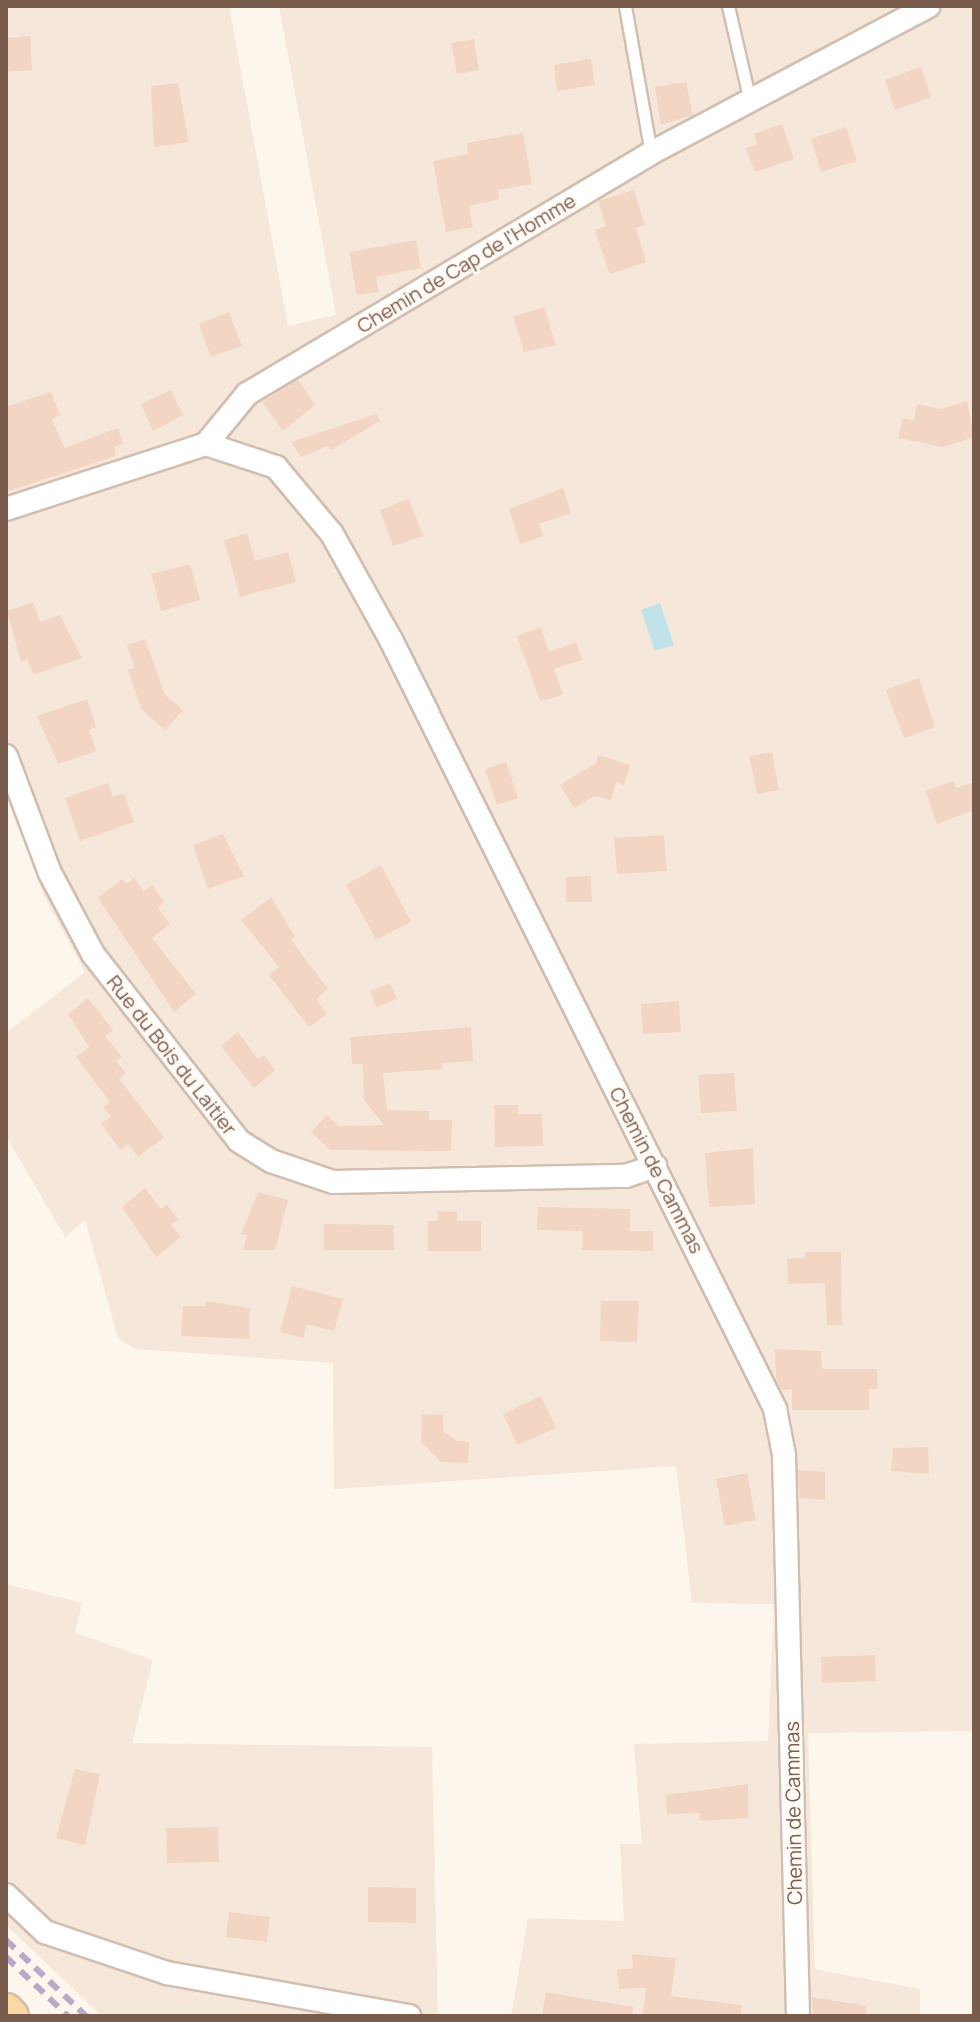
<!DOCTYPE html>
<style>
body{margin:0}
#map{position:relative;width:980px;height:2022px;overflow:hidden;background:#fdf6ec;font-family:Manrope,sans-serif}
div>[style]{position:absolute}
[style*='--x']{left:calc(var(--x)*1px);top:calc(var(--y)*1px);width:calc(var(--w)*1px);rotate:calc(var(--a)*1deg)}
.residential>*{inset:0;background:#f5e8da}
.water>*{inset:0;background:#bfe3e8}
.building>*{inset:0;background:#f3d5c3}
.roads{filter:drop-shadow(2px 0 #d1beb0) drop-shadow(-2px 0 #d1beb0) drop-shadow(0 2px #d1beb0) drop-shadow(0 -2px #d1beb0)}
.service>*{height:11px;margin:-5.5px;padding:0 5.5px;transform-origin:5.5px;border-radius:5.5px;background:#fff}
.minor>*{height:22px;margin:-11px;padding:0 11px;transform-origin:11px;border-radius:11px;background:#fff}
.primary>*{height:34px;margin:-17px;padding:0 17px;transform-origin:17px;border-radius:17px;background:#fbd9a5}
.rail>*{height:6px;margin-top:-3px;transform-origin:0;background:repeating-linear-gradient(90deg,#b9a8c9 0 12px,transparent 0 20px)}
span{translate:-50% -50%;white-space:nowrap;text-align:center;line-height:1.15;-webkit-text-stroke:6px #fffaf3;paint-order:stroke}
.street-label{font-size:20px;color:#7a5c4d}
.frame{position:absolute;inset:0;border:8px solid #7a5c4d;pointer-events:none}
</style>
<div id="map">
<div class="residential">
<i style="clip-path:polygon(6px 6px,229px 6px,288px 326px,336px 315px,279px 6px,974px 6px,974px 1731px,808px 1733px,815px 1969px,920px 1989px,920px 2016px,511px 2016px,528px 1918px,624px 1921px,620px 1844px,642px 1844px,634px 1744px,768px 1741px,774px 1604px,692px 1603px,676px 1466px,334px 1489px,333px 1363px,135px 1349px,118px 1338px,85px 1220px,65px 1237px,6px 1136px,6px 1033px,85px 972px,44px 896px,6px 790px)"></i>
<i style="clip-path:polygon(6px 1584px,82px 1603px,75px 1633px,153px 1660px,132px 1743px,432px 1747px,438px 2016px,102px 2016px,6px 1925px)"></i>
</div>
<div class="water">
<i style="clip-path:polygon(660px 603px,674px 645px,655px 651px,641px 610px)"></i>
</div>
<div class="building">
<i style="clip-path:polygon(30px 36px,32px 70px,6px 72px,6px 38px)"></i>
<i style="clip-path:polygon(474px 39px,479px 70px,457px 74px,451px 43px)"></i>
<i style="clip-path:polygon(591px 59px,595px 85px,557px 91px,554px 65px)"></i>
<i style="clip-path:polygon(921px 67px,931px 97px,895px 110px,885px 80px)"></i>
<i style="clip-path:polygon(686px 82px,693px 115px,661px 125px,655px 87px)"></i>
<i style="clip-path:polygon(178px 83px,189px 142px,154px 147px,151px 86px)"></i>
<i style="clip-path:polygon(782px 124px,794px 159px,755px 172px,746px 148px,757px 144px,754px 134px)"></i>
<i style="clip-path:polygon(846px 127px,857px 161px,821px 172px,811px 139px)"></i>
<i style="clip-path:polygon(523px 133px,532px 184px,498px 190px,499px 199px,469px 206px,473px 227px,446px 232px,433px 161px,468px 154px,467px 143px)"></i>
<i style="clip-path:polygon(634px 190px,645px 225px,636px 228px,646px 262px,610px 274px,595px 230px,606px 226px,598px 201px)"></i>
<i style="clip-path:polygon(416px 240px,421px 268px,376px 277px,379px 292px,357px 295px,349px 252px)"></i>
<i style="clip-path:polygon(544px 307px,556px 345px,524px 352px,513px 317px)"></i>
<i style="clip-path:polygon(229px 312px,242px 346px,211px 357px,199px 324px)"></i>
<i style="clip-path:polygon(298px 380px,315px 405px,283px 431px,262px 402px)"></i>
<i style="clip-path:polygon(171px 390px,183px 415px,153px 431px,141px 404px)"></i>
<i style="clip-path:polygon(51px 392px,60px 415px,52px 419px,64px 448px,118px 428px,123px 444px,114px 447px,116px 456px,6px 492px,6px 407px)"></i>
<i style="clip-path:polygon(967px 401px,974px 437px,943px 447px,898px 438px,903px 418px,914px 421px,917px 404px,941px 409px)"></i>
<i style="clip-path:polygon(377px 414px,380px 421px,331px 450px,328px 446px,301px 457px,291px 442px)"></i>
<i style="clip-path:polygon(563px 488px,571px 513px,539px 524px,543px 536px,520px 544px,509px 509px)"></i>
<i style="clip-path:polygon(409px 499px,423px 536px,393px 546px,380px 510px)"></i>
<i style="clip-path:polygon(247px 533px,255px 561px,288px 552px,296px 582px,240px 597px,224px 540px)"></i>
<i style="clip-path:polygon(190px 564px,200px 600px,161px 611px,151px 574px)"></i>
<i style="clip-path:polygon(33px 602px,40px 622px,60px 615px,82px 658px,33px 675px,28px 660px,21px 662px,7px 611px)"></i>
<i style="clip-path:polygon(541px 627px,549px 652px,576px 642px,582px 660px,554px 669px,563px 695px,540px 701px,517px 636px)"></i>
<i style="clip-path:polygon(145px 639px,165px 695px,183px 710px,165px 730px,142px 710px,128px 670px,135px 668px,127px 645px)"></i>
<i style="clip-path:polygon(919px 678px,935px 727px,904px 738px,886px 690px)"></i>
<i style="clip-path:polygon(87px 699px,96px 727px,89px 730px,96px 751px,58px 764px,37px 716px)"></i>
<i style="clip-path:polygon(772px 752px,779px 790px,757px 794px,749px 756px)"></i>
<i style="clip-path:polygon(598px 755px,630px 765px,624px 785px,616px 782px,611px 800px,595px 796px,574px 808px,560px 785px,596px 763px)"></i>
<i style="clip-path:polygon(506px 762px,518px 798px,497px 805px,485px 769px)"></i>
<i style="clip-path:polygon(953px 781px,956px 788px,974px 782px,974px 810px,937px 824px,926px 791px)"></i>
<i style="clip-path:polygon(108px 783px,113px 797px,124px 793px,134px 822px,80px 841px,65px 798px)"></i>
<i style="clip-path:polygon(223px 834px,244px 876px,208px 889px,193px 845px)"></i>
<i style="clip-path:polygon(664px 835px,667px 871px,617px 874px,614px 838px)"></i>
<i style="clip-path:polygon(381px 865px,411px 922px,376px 940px,346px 885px)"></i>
<i style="clip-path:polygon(591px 876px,592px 902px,566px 902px,566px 877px)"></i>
<i style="clip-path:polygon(134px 878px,144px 891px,152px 885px,164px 902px,158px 908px,170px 924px,152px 938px,196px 994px,174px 1012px,98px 898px,122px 879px,126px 884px)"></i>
<i style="clip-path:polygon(271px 897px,295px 937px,291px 940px,328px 989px,316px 999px,327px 1014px,309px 1027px,269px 975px,279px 967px,241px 920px)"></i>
<i style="clip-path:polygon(390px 983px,397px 999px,376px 1007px,370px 991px)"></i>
<i style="clip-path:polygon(88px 998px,113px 1030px,105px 1036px,122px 1057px,116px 1061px,126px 1073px,119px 1079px,164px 1137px,138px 1157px,128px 1144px,121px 1150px,101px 1124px,111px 1116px,103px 1107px,110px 1102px,76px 1057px,89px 1047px,68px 1014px)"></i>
<i style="clip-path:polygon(679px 1001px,681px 1032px,643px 1034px,641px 1004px)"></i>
<i style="clip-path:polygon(471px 1027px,473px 1061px,443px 1063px,442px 1069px,383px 1073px,387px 1110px,429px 1111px,429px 1120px,452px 1120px,451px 1151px,330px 1150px,311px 1132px,327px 1115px,339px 1126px,384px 1125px,364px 1100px,363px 1064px,352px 1064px,350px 1037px)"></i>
<i style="clip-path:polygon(238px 1032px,258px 1059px,264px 1055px,275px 1070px,254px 1088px,221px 1046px)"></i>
<i style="clip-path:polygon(734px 1073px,737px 1111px,701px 1113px,698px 1075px)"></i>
<i style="clip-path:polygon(494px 1105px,518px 1105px,518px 1114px,542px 1114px,543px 1146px,495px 1147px)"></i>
<i style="clip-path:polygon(753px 1148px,755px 1204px,709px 1207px,705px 1153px)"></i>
<i style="clip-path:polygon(145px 1188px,161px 1209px,167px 1204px,178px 1219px,171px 1225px,181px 1237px,156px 1257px,122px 1207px)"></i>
<i style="clip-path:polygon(258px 1192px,288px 1200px,275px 1250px,243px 1250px,247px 1235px,241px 1234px)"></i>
<i style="clip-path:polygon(538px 1207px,630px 1209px,630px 1231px,653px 1231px,653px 1251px,582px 1250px,583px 1231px,537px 1230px)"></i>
<i style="clip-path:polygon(438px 1211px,457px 1212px,457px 1221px,481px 1221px,481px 1251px,428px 1251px,428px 1221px,438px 1221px)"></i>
<i style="clip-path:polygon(324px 1224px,394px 1225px,394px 1250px,324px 1250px)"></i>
<i style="clip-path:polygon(805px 1252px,841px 1252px,842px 1325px,827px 1325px,825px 1283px,788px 1284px,787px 1259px,805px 1258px)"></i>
<i style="clip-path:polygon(292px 1286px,343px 1299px,334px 1331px,307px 1324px,303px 1338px,280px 1332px)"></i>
<i style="clip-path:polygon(206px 1301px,250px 1308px,249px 1339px,181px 1336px,183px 1306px,206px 1306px)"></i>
<i style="clip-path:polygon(601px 1301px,639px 1301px,637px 1342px,600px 1341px)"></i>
<i style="clip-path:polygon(775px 1349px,821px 1351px,822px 1369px,877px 1369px,878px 1389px,869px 1389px,869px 1410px,792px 1410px,792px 1389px,782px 1390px,776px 1379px)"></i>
<i style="clip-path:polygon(541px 1396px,556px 1428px,517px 1445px,503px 1414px)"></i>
<i style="clip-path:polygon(422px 1414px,443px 1415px,443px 1431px,457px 1441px,469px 1442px,468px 1463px,441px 1462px,421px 1442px)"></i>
<i style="clip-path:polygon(928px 1447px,929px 1474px,891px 1471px,893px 1448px)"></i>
<i style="clip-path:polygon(798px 1470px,825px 1472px,825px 1500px,799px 1498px)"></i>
<i style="clip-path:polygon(747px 1473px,756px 1520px,725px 1526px,716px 1479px)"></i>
<i style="clip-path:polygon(875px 1655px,876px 1681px,822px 1683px,821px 1657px)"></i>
<i style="clip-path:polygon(75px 1769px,100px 1774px,85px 1845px,56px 1838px)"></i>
<i style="clip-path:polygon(748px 1784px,748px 1818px,700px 1821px,699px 1813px,667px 1814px,666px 1795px)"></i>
<i style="clip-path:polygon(218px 1827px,219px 1862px,167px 1863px,166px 1828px)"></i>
<i style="clip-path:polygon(368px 1887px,416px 1888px,416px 1923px,368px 1922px)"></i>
<i style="clip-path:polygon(229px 1912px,270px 1917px,267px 1942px,226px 1937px)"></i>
<i style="clip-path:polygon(632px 1954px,676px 1958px,671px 1996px,742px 2005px,741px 2016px,643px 2016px,646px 1988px,619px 1989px,617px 1970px,633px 1968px)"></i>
<i style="clip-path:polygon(546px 1992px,633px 2007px,632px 2016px,542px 2016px)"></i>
<i style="clip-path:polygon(812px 1997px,866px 2006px,866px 2016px,813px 2016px)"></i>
</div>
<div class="roads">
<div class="service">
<i style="--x:625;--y:6;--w:149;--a:80"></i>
<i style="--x:728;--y:6;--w:98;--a:77"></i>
</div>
<div class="minor">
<i style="--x:206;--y:444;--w:74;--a:18.2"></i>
<i style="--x:276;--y:467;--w:87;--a:50.1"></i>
<i style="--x:332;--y:534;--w:121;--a:60.9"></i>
<i style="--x:391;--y:640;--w:860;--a:63.46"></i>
<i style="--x:775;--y:1409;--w:47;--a:78.9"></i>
<i style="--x:784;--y:1455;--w:561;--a:88.57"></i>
<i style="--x:6;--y:509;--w:210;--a:-18"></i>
<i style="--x:206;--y:444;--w:65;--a:-50.6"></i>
<i style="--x:247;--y:394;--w:470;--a:-30.8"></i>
<i style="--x:651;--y:153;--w:314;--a:-27.9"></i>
<i style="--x:6;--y:756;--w:125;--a:69.4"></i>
<i style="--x:50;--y:873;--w:92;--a:62"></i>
<i style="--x:93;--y:954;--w:237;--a:52"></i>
<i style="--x:239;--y:1141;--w:38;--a:32"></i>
<i style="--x:271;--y:1161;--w:65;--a:18.7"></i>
<i style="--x:333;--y:1182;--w:293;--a:-1.2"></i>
<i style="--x:626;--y:1176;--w:31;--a:-19"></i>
<i style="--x:6;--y:1895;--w:54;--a:43.5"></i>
<i style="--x:45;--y:1932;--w:129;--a:18.6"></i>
<i style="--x:167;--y:1973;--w:246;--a:10.1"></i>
</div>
<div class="primary">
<i style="--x:6;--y:2011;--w:7;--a:45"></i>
</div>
</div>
<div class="rail">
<i style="--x:6;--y:1940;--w:110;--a:43.5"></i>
<i style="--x:6;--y:1957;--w:86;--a:43.6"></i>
</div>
<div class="street-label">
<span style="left:466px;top:263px;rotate:-31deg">Chemin de Cap de l'Homme</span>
<span style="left:172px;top:1055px;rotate:52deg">Rue du Bois du Laitier</span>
<span style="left:657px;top:1170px;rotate:63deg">Chemin de Cammas</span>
<span style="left:793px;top:1813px;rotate:-91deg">Chemin de Cammas</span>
</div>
<div class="frame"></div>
</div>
